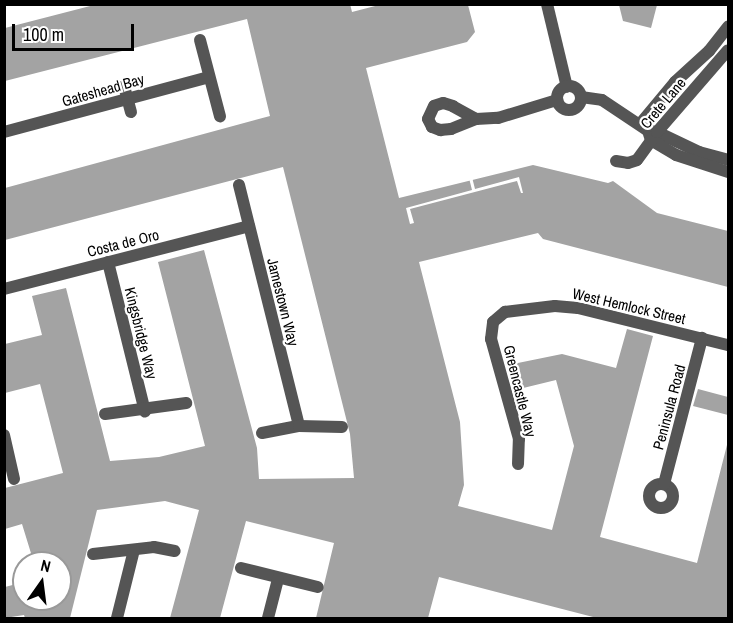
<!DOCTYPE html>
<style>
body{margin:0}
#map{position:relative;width:733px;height:623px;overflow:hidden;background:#fff;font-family:"Archivo Narrow",sans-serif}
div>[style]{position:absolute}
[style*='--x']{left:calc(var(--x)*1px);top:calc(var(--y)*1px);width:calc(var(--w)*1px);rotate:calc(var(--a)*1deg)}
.water>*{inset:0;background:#a3a3a3}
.pier>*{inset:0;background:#fff}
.minor>*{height:12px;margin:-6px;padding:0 6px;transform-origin:6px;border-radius:6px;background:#555}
.minor>.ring{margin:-6px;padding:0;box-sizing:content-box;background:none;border:12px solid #555;border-radius:50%}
span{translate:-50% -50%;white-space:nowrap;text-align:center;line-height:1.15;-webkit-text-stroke:4.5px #fff;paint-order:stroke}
.street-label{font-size:15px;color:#000}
.frame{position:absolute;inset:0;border:6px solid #000;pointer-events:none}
.north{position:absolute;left:12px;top:551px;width:60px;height:60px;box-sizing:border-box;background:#fff;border:2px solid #999;border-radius:50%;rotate:14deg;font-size:16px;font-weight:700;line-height:24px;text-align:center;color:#000}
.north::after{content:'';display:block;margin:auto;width:21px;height:27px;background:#000;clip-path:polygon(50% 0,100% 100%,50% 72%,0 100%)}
.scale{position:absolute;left:12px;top:24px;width:122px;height:27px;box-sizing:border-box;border:3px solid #000;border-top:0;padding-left:8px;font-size:18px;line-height:21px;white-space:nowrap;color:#000;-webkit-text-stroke:4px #fff;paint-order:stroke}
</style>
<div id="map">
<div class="water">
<i style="clip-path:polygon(350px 4px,352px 12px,379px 5px,468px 5px,475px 32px,467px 42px,366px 68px,399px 198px,533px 165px,608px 183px,613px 181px,657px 213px,728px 231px,728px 287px,543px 239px,538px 233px,419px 262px,460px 422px,464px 485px,458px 506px,552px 530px,574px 446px,556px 380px,515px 390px,508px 365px,562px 354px,616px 368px,627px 329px,653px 336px,600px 537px,697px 563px,728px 441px,728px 618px,597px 618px,439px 577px,428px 618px,316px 618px,334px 543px,246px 521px,220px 618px,170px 618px,199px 510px,165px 501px,97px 510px,70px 618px,25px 618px,24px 615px,5px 618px,5px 587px,24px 582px,24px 599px,60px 599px,60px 563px,34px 563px,22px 524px,5px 529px,5px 488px,63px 473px,40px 384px,5px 393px,5px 344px,42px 335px,32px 296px,66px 288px,110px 461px,159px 457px,205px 446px,158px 262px,204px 250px,257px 448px,259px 479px,354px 478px,350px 434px,283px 167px,5px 240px,5px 188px,270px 116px,247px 19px,5px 81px,5px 28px,94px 5px)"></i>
<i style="clip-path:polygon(619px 5px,657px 5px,651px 28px,623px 21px)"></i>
<i style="clip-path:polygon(698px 389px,728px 397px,728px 415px,693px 406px)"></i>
</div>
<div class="pier">
<i style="clip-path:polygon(472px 177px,475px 189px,519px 177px,523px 193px,521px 193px,517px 181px,410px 209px,414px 223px,410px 224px,406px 208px,472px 190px,469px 178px)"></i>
</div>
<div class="minor">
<i style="--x:547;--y:4;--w:85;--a:76.5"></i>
<i style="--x:200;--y:40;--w:79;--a:75.3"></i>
<i style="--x:124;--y:86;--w:27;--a:75"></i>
<i class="ring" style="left:557px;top:86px;width:12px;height:12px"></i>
<i style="--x:581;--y:97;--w:21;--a:8"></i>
<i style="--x:602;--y:100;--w:54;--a:33.7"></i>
<i style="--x:647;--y:130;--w:10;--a:11"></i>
<i style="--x:657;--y:132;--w:47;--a:25.5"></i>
<i style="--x:699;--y:152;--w:30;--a:15"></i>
<i style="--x:476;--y:119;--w:26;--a:-151"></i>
<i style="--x:453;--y:106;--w:10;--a:-163"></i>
<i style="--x:443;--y:103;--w:9;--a:162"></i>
<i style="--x:434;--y:106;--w:14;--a:115"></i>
<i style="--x:428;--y:119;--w:9;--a:63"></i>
<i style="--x:432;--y:127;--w:9;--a:21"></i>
<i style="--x:440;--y:130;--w:11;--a:-5"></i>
<i style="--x:451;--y:129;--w:27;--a:-22"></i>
<i style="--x:476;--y:119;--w:22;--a:-3"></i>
<i style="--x:498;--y:118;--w:62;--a:-17"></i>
<i style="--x:640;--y:124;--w:55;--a:-50.2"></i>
<i style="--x:675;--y:82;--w:46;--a:-42.4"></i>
<i style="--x:709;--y:51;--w:31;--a:-52"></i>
<i style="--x:4;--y:132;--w:212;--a:-15"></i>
<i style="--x:649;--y:134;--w:6;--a:72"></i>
<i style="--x:651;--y:140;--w:29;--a:31"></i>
<i style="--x:676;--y:155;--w:55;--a:18.1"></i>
<i style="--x:616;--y:161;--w:12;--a:9"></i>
<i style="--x:628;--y:163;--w:9;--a:-18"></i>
<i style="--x:637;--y:160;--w:34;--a:-54"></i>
<i style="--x:657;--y:132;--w:108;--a:-49.1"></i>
<i style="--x:239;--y:185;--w:248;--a:76"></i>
<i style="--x:108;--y:262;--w:154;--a:76.1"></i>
<i style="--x:4;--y:289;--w:253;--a:-14.4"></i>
<i style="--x:105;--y:414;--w:82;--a:-7.7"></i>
<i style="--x:262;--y:433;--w:38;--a:-11"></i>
<i style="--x:299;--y:426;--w:43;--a:1.3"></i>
<i style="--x:4;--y:435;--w:45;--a:77.2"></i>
<i style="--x:518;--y:464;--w:25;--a:-88"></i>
<i style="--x:519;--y:439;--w:104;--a:-105.6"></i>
<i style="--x:491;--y:339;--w:17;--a:-83"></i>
<i style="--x:493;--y:322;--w:16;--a:-40"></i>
<i style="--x:505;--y:312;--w:50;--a:-6.8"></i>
<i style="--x:555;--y:306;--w:23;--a:5"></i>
<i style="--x:578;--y:308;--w:154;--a:13.9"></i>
<i class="ring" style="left:649px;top:484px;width:12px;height:12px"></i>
<i style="--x:664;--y:484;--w:151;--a:-75.4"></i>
<i style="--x:93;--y:554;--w:61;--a:-6.5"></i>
<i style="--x:154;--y:547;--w:21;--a:11"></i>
<i style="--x:241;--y:568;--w:79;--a:13.9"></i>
<i style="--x:117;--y:618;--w:70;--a:-76"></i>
<i style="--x:268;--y:618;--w:40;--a:-75.6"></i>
</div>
<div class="street-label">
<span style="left:103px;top:90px;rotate:-16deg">Gateshead Bay</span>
<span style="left:663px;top:103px;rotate:-50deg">Crete Lane</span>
<span style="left:123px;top:243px;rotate:-14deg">Costa de Oro</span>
<span style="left:283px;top:302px;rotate:76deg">Jamestown Way</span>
<span style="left:629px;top:306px;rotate:13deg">West Hemlock Street</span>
<span style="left:141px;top:333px;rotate:76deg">Kingsbridge Way</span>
<span style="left:520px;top:391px;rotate:76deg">Greencastle Way</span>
<span style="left:669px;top:407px;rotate:-75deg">Peninsula Road</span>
</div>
<div class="frame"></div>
<div class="north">N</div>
<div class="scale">100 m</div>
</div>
